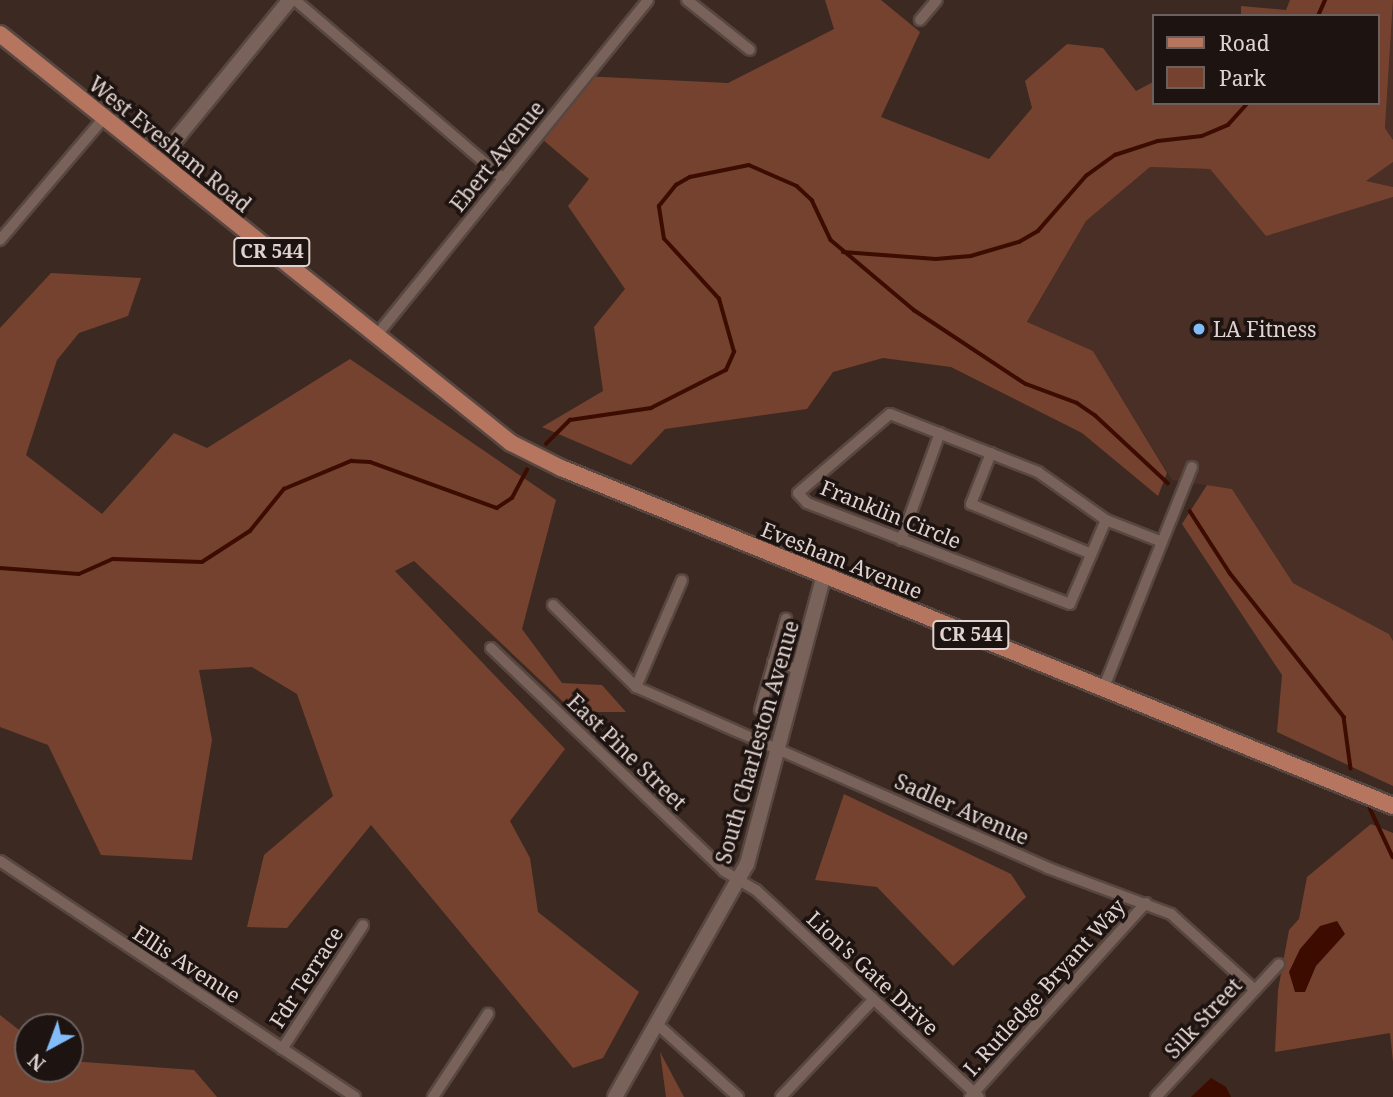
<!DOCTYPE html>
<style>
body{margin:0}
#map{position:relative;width:1393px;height:1097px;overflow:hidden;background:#3c2921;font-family:"Noto Serif",serif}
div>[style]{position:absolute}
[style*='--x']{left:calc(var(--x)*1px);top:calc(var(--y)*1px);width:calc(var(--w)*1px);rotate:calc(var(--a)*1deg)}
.built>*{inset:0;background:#492f25}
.green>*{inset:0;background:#75422f}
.water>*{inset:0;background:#3d0c00}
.stream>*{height:3.5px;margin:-1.75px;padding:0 1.75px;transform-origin:1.75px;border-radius:1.75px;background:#3d0c00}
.roads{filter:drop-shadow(2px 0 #584741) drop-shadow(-2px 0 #584741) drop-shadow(0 2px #584741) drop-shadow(0 -2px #584741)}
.street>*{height:10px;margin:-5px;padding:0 5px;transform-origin:5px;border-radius:5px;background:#79625a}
.secondary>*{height:14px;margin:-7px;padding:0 7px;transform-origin:7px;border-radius:7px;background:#79625a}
.primary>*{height:16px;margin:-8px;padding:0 8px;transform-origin:8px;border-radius:8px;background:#b5755e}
.dots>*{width:19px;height:19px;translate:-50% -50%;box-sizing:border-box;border:4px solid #1d1411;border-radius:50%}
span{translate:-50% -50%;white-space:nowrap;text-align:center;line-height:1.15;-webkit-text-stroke:7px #1d1411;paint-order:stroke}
.shield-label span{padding:2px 5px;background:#1d1411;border:2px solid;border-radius:5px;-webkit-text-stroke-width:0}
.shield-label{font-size:19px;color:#e0d2ce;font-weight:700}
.street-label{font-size:21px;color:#e0d2ce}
.poi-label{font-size:21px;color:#e0d2ce}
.left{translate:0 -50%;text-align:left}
.legend{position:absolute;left:1152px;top:14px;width:228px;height:91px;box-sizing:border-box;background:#1d1411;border:2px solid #6b605d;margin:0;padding:9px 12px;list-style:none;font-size:21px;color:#e0d2ce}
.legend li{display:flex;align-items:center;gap:14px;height:35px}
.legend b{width:35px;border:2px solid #6b605d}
.north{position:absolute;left:14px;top:1013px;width:70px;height:70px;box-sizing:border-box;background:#1d1411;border:2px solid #6b605d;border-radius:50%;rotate:221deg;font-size:19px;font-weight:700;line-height:28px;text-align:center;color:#e0d2ce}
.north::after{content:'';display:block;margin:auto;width:24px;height:32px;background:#82bcfa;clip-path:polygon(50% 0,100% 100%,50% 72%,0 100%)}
</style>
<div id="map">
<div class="built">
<i style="clip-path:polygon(1393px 0,1393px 140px,1385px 128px)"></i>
<i style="clip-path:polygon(1393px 162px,1393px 187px,1365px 181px)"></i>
<i style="clip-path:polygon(1150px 167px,1210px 169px,1266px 235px,1393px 197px,1393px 641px,1389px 634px,1293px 583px,1232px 489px,1172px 480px,1093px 351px,1027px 323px,1086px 221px)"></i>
</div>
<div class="green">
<i style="clip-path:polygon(825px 0,881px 0,920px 32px,881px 117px,989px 159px,1032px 108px,1025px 81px,1067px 44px,1103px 48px,1136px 91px,1153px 82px,1153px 103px,1377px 103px,1377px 16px,1241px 16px,1241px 6px,1286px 10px,1290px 0,1393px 0,1385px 128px,1393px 140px,1393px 162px,1366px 181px,1393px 187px,1393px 197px,1266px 236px,1210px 169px,1150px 167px,1086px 221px,1027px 322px,1093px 351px,1167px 473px,1158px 496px,1082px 433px,951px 367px,883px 358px,833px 372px,807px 409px,665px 429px,631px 465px,542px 427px,603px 391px,594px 327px,625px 289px,568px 206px,589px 179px,535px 133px,582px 76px,728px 83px,834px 29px)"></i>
<i style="clip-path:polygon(51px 273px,141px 278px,128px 316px,79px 333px,57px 360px,26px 455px,102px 514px,174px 433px,207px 448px,350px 359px,556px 500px,522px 629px,562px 683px,602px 685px,626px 712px,574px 712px,414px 561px,395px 571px,565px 749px,510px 821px,530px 858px,538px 912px,639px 992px,603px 1058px,573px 1068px,371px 825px,287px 928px,247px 927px,264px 855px,333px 796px,297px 694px,252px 667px,199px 670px,212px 740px,192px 860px,101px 855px,48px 745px,0 727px,0 328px)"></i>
<i style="clip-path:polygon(1207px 485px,1232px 489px,1293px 583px,1389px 634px,1393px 641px,1393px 786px,1277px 732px,1282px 675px,1182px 524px)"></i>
<i style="clip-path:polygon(844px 794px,1011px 874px,1026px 897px,953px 966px,877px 887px,815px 880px)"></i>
<i style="clip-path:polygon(1371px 824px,1393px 833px,1393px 1062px,1390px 1033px,1275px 1052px,1278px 990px,1289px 930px,1299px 919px,1307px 877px)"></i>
<i style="clip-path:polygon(0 1015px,28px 1037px,28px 1069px,70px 1069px,70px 1061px,194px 1070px,217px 1097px,0 1097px)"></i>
<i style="clip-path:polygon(660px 1052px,684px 1097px,666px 1097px)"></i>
</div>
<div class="water">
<i style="clip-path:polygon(1337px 921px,1345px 934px,1316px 966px,1305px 992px,1295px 992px,1289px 972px,1300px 949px,1320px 926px)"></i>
<i style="clip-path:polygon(1211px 1078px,1226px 1087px,1231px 1097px,1191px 1097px)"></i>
</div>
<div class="stream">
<i style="--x:1318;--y:16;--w:17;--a:-66"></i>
<i style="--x:843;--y:252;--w:93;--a:4.3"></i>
<i style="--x:936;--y:259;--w:35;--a:-5"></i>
<i style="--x:971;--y:256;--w:50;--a:-16.3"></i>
<i style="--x:1019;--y:242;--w:22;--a:-30"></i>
<i style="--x:1038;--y:231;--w:73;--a:-48.9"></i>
<i style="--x:1086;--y:176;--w:36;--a:-36"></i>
<i style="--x:1115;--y:155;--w:45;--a:-18"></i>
<i style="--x:1158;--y:141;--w:44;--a:-6.5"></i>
<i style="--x:1202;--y:136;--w:28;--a:-23"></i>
<i style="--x:1228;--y:125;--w:30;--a:-48"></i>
<i style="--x:546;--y:444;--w:34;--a:-45"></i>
<i style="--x:570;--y:420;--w:82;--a:-8.4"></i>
<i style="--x:651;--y:408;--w:84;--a:-26.9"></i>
<i style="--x:726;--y:370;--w:20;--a:-66"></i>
<i style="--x:734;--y:352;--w:55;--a:-105.8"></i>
<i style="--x:719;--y:299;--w:81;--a:-132.5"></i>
<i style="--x:664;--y:239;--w:33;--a:-99"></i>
<i style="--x:659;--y:206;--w:27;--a:-51"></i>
<i style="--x:676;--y:185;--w:16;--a:-30"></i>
<i style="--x:690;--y:177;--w:60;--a:-11.5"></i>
<i style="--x:749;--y:165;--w:52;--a:23.6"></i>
<i style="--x:797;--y:186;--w:21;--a:43"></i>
<i style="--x:812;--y:200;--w:44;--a:64.6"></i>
<i style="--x:831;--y:240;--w:109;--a:40.1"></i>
<i style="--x:914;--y:310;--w:134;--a:33.5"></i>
<i style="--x:1026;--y:384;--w:54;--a:20.4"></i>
<i style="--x:1077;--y:403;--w:22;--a:34"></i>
<i style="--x:1095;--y:415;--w:100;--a:43"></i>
<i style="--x:1190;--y:511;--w:74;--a:57.2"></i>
<i style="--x:1230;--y:573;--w:184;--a:51.6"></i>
<i style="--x:1344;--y:717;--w:52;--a:82.3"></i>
<i style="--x:0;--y:568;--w:79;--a:4.3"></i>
<i style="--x:79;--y:574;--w:37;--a:-24"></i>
<i style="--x:113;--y:559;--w:89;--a:1.9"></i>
<i style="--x:202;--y:562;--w:57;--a:-32.9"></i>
<i style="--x:250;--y:531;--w:54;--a:-51"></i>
<i style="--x:284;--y:489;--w:73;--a:-22.7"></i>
<i style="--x:351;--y:461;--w:19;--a:3"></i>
<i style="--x:370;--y:462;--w:135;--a:19.9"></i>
<i style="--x:497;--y:508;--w:18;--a:-34"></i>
<i style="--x:512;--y:498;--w:32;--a:-62"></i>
<i style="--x:1370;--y:808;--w:54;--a:64.9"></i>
</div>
<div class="roads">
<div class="street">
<i style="--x:295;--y:0;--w:275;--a:40.6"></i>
<i style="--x:687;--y:0;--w:80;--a:38.4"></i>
<i style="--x:920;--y:20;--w:26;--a:-50"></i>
<i style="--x:0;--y:240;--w:160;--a:-49.6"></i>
<i style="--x:376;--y:336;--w:432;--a:-51"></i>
<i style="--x:991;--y:453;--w:55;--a:111.4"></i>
<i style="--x:971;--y:504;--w:130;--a:22.6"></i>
<i style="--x:1106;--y:520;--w:91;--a:113.2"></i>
<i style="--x:1070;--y:604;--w:282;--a:-159"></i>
<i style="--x:807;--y:503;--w:13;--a:-132"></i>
<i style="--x:798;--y:493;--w:121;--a:-40.7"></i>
<i style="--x:890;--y:414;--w:159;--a:21.4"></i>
<i style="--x:1038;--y:472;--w:83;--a:35.2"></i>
<i style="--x:1106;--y:520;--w:60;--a:21.4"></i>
<i style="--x:901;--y:540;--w:114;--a:-70"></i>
<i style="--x:553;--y:605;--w:117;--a:44.7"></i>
<i style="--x:636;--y:687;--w:450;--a:23.7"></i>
<i style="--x:1048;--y:868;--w:131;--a:20.5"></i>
<i style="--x:1171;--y:914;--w:113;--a:42.1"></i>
<i style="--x:491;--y:648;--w:323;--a:43.7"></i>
<i style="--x:724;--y:871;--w:37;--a:31"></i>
<i style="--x:756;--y:890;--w:304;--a:42.9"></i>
<i style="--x:773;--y:662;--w:27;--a:15"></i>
<i style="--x:636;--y:687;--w:116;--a:-66.7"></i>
<i style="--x:1104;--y:687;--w:237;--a:-68.2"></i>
<i style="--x:760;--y:710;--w:95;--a:-74.1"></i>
<i style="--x:0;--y:861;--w:426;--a:33.6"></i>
<i style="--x:657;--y:1024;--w:109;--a:42"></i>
<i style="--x:282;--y:1049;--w:148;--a:-56.8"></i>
<i style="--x:433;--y:1097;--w:100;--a:-56.5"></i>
<i style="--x:781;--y:1097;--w:134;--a:-46.5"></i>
<i style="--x:970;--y:1097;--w:262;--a:-47.8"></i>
<i style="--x:1156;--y:1097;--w:181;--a:-47.2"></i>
</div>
<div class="secondary">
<i style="--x:158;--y:161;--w:208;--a:-50.7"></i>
<i style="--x:615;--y:1097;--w:268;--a:-60.5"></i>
<i style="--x:747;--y:864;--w:299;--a:-75.1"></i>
</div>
<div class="primary">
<i style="--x:0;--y:34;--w:655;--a:38.67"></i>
<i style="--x:511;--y:443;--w:56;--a:26.6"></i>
<i style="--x:561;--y:468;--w:898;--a:22.11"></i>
</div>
</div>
<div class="dots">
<i style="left:1199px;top:329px;background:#82bcfa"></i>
</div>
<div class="shield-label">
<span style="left:272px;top:252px">CR 544</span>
<span style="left:971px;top:635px">CR 544</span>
</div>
<div class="street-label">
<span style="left:170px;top:144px;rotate:39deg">West Evesham Road</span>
<span style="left:497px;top:156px;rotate:-51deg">Ebert Avenue</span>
<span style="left:891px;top:514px;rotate:22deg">Franklin Circle</span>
<span style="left:842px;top:560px;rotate:22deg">Evesham Avenue</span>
<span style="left:757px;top:742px;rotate:-74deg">South Charleston Avenue</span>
<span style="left:627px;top:752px;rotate:44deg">East Pine Street</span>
<span style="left:962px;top:809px;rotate:24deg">Sadler Avenue</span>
<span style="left:187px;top:964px;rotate:33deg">Ellis Avenue</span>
<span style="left:873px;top:973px;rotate:43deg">Lion's Gate Drive</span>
<span style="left:306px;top:977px;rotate:-57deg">Fdr Terrace</span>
<span style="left:1044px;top:987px;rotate:-48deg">I. Rutledge Bryant Way</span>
<span style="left:1203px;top:1018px;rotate:-47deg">Silk Street</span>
</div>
<div class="poi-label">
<span class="left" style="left:1213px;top:329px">LA Fitness</span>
</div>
<ul class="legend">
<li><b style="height:9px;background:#b5755e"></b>Road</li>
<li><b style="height:19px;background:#75422f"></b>Park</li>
</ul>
<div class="north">N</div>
</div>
